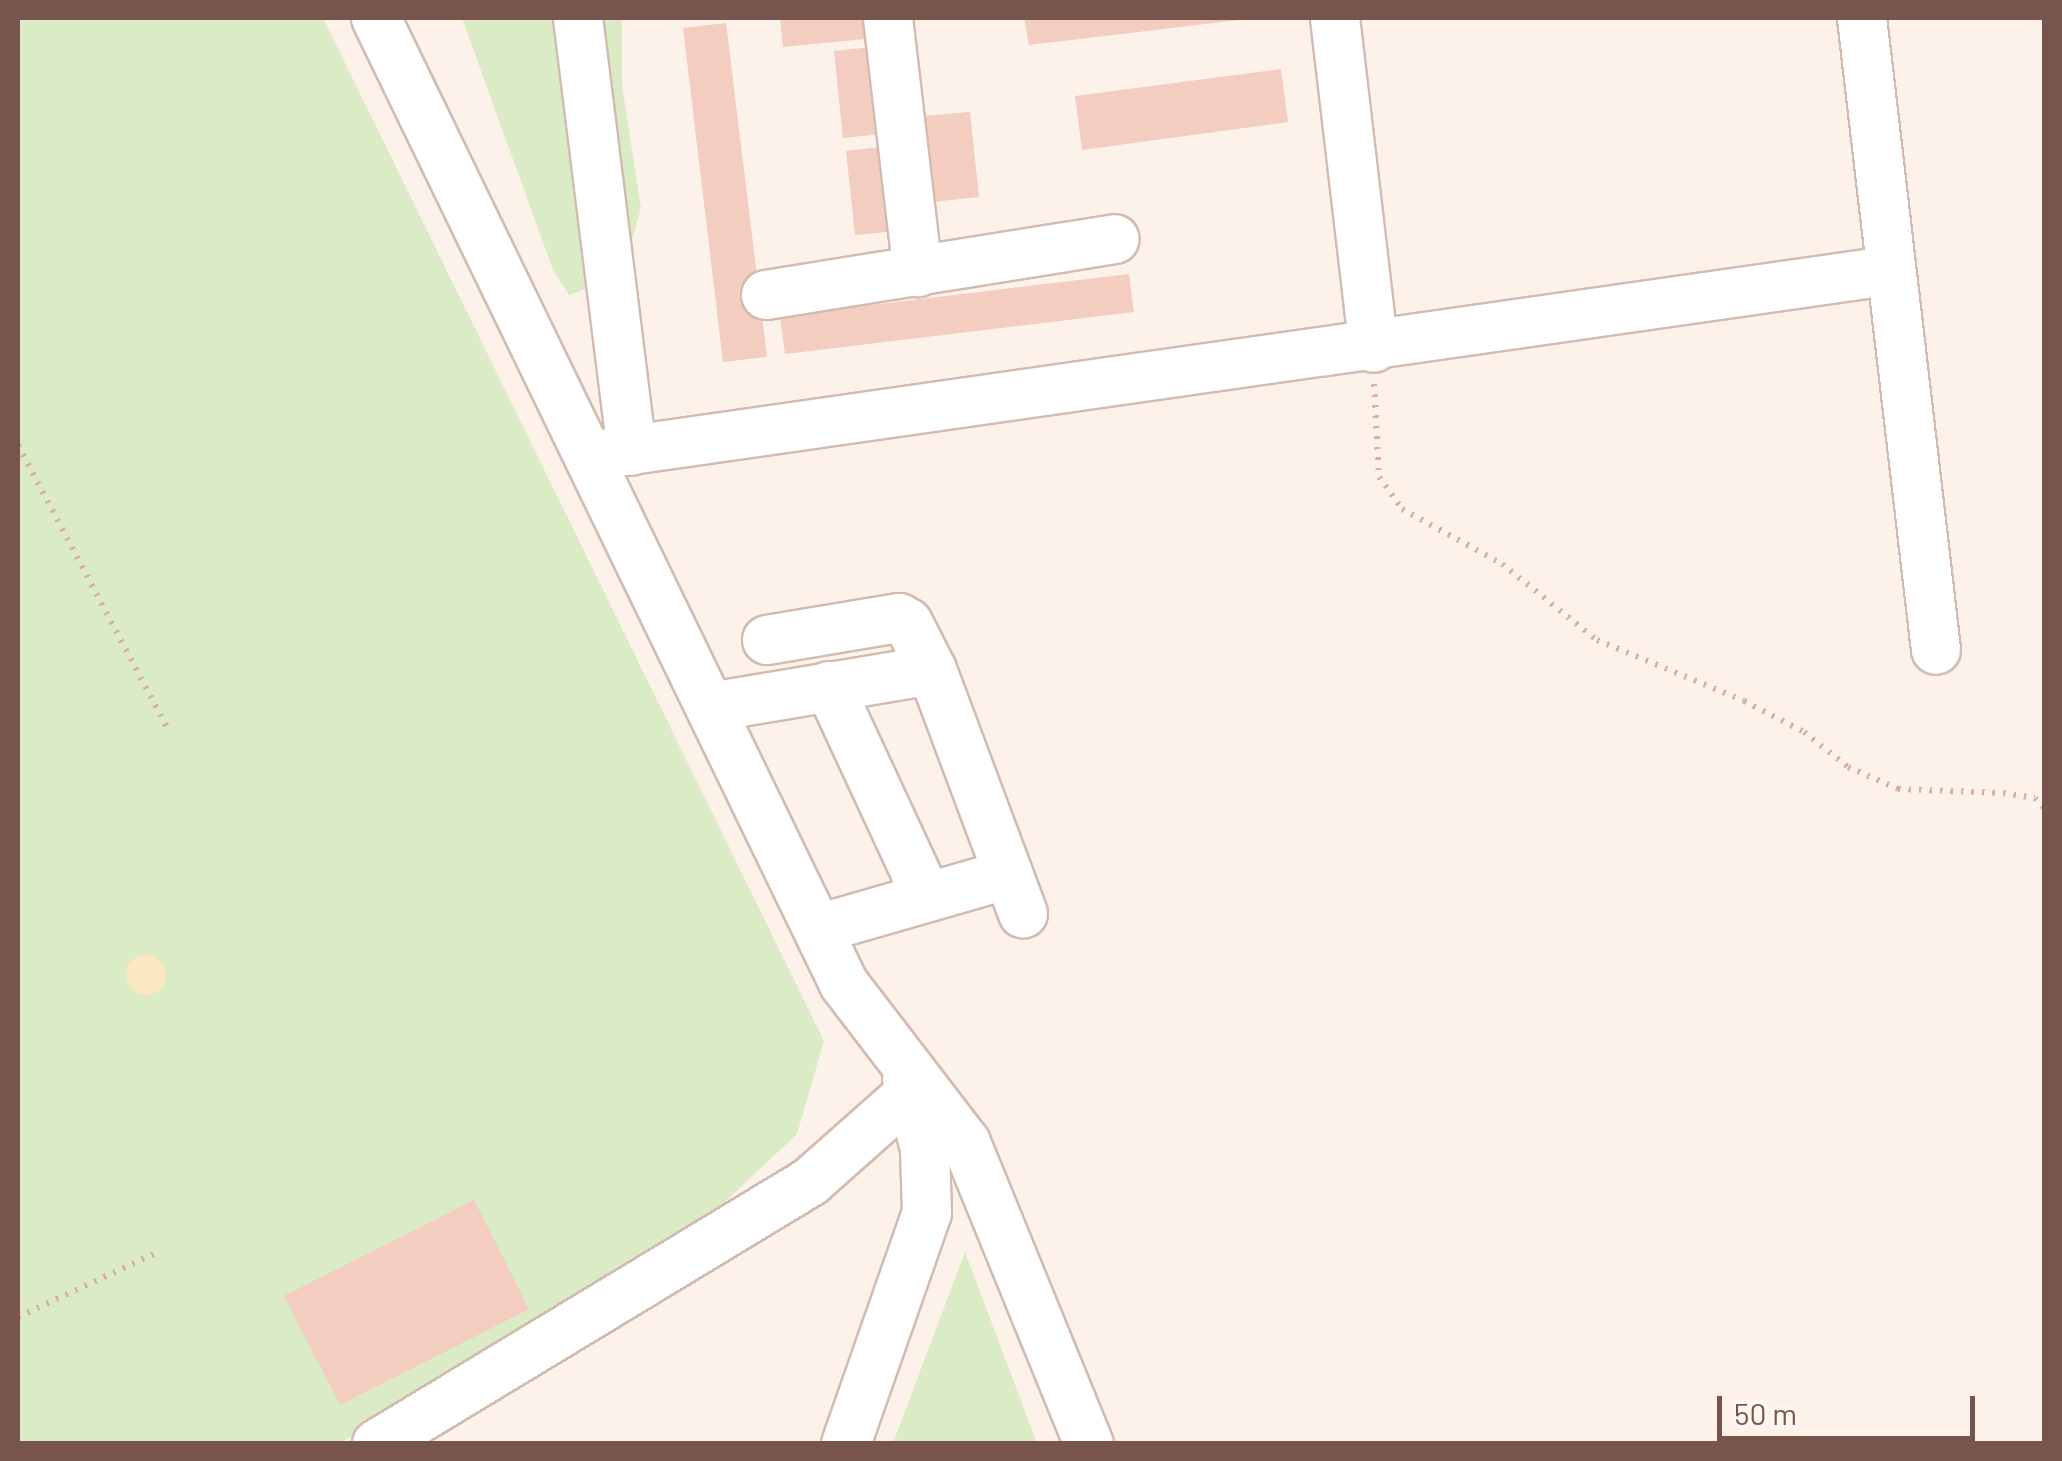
<!DOCTYPE html>
<style>
body{margin:0}
#map{position:relative;width:2062px;height:1461px;overflow:hidden;background:#fdf2e9;font-family:Barlow,sans-serif}
div>[style]{position:absolute}
[style*='--x']{left:calc(var(--x)*1px);top:calc(var(--y)*1px);width:calc(var(--w)*1px);rotate:calc(var(--a)*1deg)}
.green>*{inset:0;background:#daebc6}
.sand>*{inset:0;background:#fce7c3}
.round{border-radius:50%}
.building>*{inset:0;background:#f2cdc0}
.path>*{height:6px;margin-top:-3px;transform-origin:0;background:repeating-linear-gradient(90deg,#d8b0a2 0 2.5px,transparent 0 10.5px)}
.roads{filter:drop-shadow(2px 0 #d2bbb0) drop-shadow(-2px 0 #d2bbb0) drop-shadow(0 2px #d2bbb0) drop-shadow(0 -2px #d2bbb0)}
.minor>*{height:48px;margin:-24px;padding:0 24px;transform-origin:24px;border-radius:24px;background:#fff}
span{translate:-50% -50%;white-space:nowrap;text-align:center;line-height:1.15;-webkit-text-stroke:9px #fff7ef;paint-order:stroke}
.frame{position:absolute;inset:0;border:20px solid #78554c;pointer-events:none}
.scale{position:absolute;left:1717px;top:1396px;width:258px;height:45px;box-sizing:border-box;border:5px solid #78554c;border-top:0;padding-left:12px;font-size:30px;line-height:35px;white-space:nowrap;color:#78554c;-webkit-text-stroke:8px #fff7ef;paint-order:stroke}
</style>
<div id="map">
<div class="green">
<i style="clip-path:polygon(18px 18px,323px 18px,824px 1041px,797px 1134px,677px 1247px,340px 1443px,18px 1443px)"></i>
<i style="clip-path:polygon(462px 18px,622px 18px,622px 85px,641px 208px,633px 237px,597px 285px,569px 295px,553px 270px)"></i>
<i style="clip-path:polygon(965px 1252px,1037px 1443px,893px 1443px)"></i>
</div>
<div class="sand">
<i class="round" style="left:126px;top:955px;width:40px;height:40px"></i>
</div>
<div class="building">
<i style="clip-path:polygon(780px 18px,862px 18px,865px 39px,783px 47px)"></i>
<i style="clip-path:polygon(1024px 18px,1238px 18px,1239px 20px,1029px 45px)"></i>
<i style="clip-path:polygon(726px 23px,767px 357px,723px 362px,683px 28px)"></i>
<i style="clip-path:polygon(872px 47px,881px 134px,843px 138px,834px 51px)"></i>
<i style="clip-path:polygon(1281px 69px,1288px 122px,1082px 150px,1075px 96px)"></i>
<i style="clip-path:polygon(970px 112px,979px 197px,932px 202px,923px 116px)"></i>
<i style="clip-path:polygon(888px 146px,897px 231px,855px 235px,846px 151px)"></i>
<i style="clip-path:polygon(1129px 274px,1134px 312px,785px 354px,780px 316px)"></i>
<i style="clip-path:polygon(474px 1200px,529px 1309px,340px 1405px,284px 1296px)"></i>
</div>
<div class="path">
<i style="--x:1374;--y:384;--w:93;--a:86.9"></i>
<i style="--x:1379;--y:477;--w:39;--a:54"></i>
<i style="--x:1402;--y:509;--w:114;--a:28.8"></i>
<i style="--x:1502;--y:564;--w:122;--a:38.7"></i>
<i style="--x:1597;--y:640;--w:159;--a:22.5"></i>
<i style="--x:1744;--y:701;--w:68;--a:27.3"></i>
<i style="--x:1804;--y:732;--w:56;--a:38.5"></i>
<i style="--x:1848;--y:767;--w:55;--a:23.7"></i>
<i style="--x:1898;--y:789;--w:105;--a:2.2"></i>
<i style="--x:2003;--y:793;--w:32;--a:9"></i>
<i style="--x:2035;--y:798;--w:13;--a:48"></i>
<i style="--x:18;--y:445;--w:323;--a:62.2"></i>
<i style="--x:18;--y:1317;--w:150;--a:-24.9"></i>
</div>
<div class="roads">
<div class="minor">
<i style="--x:376;--y:18;--w:1073;--a:64.15"></i>
<i style="--x:844;--y:984;--w:200;--a:52.5"></i>
<i style="--x:966;--y:1143;--w:325;--a:67.8"></i>
<i style="--x:578;--y:18;--w:436;--a:82.9"></i>
<i style="--x:888;--y:18;--w:256;--a:83.3"></i>
<i style="--x:1335;--y:18;--w:332;--a:83.3"></i>
<i style="--x:1862;--y:18;--w:636;--a:83.32"></i>
<i style="--x:766;--y:295;--w:353;--a:-9.1"></i>
<i style="--x:589;--y:456;--w:1311;--a:-8.11"></i>
<i style="--x:767;--y:640;--w:134;--a:-9.5"></i>
<i style="--x:899;--y:618;--w:10;--a:29"></i>
<i style="--x:908;--y:623;--w:53;--a:62.9"></i>
<i style="--x:829;--y:686;--w:233;--a:65.1"></i>
<i style="--x:711;--y:707;--w:224;--a:-9.5"></i>
<i style="--x:932;--y:670;--w:260;--a:69.5"></i>
<i style="--x:818;--y:929;--w:198;--a:-16.1"></i>
<i style="--x:377;--y:1444;--w:506;--a:-31.18"></i>
<i style="--x:810;--y:1182;--w:132;--a:-41.6"></i>
<i style="--x:846;--y:1444;--w:245;--a:-70.7"></i>
<i style="--x:927;--y:1213;--w:64;--a:-91.8"></i>
<i style="--x:925;--y:1149;--w:72;--a:-104.4"></i>
</div>
</div>
<div class="frame"></div>
<div class="scale">50 m</div>
</div>
